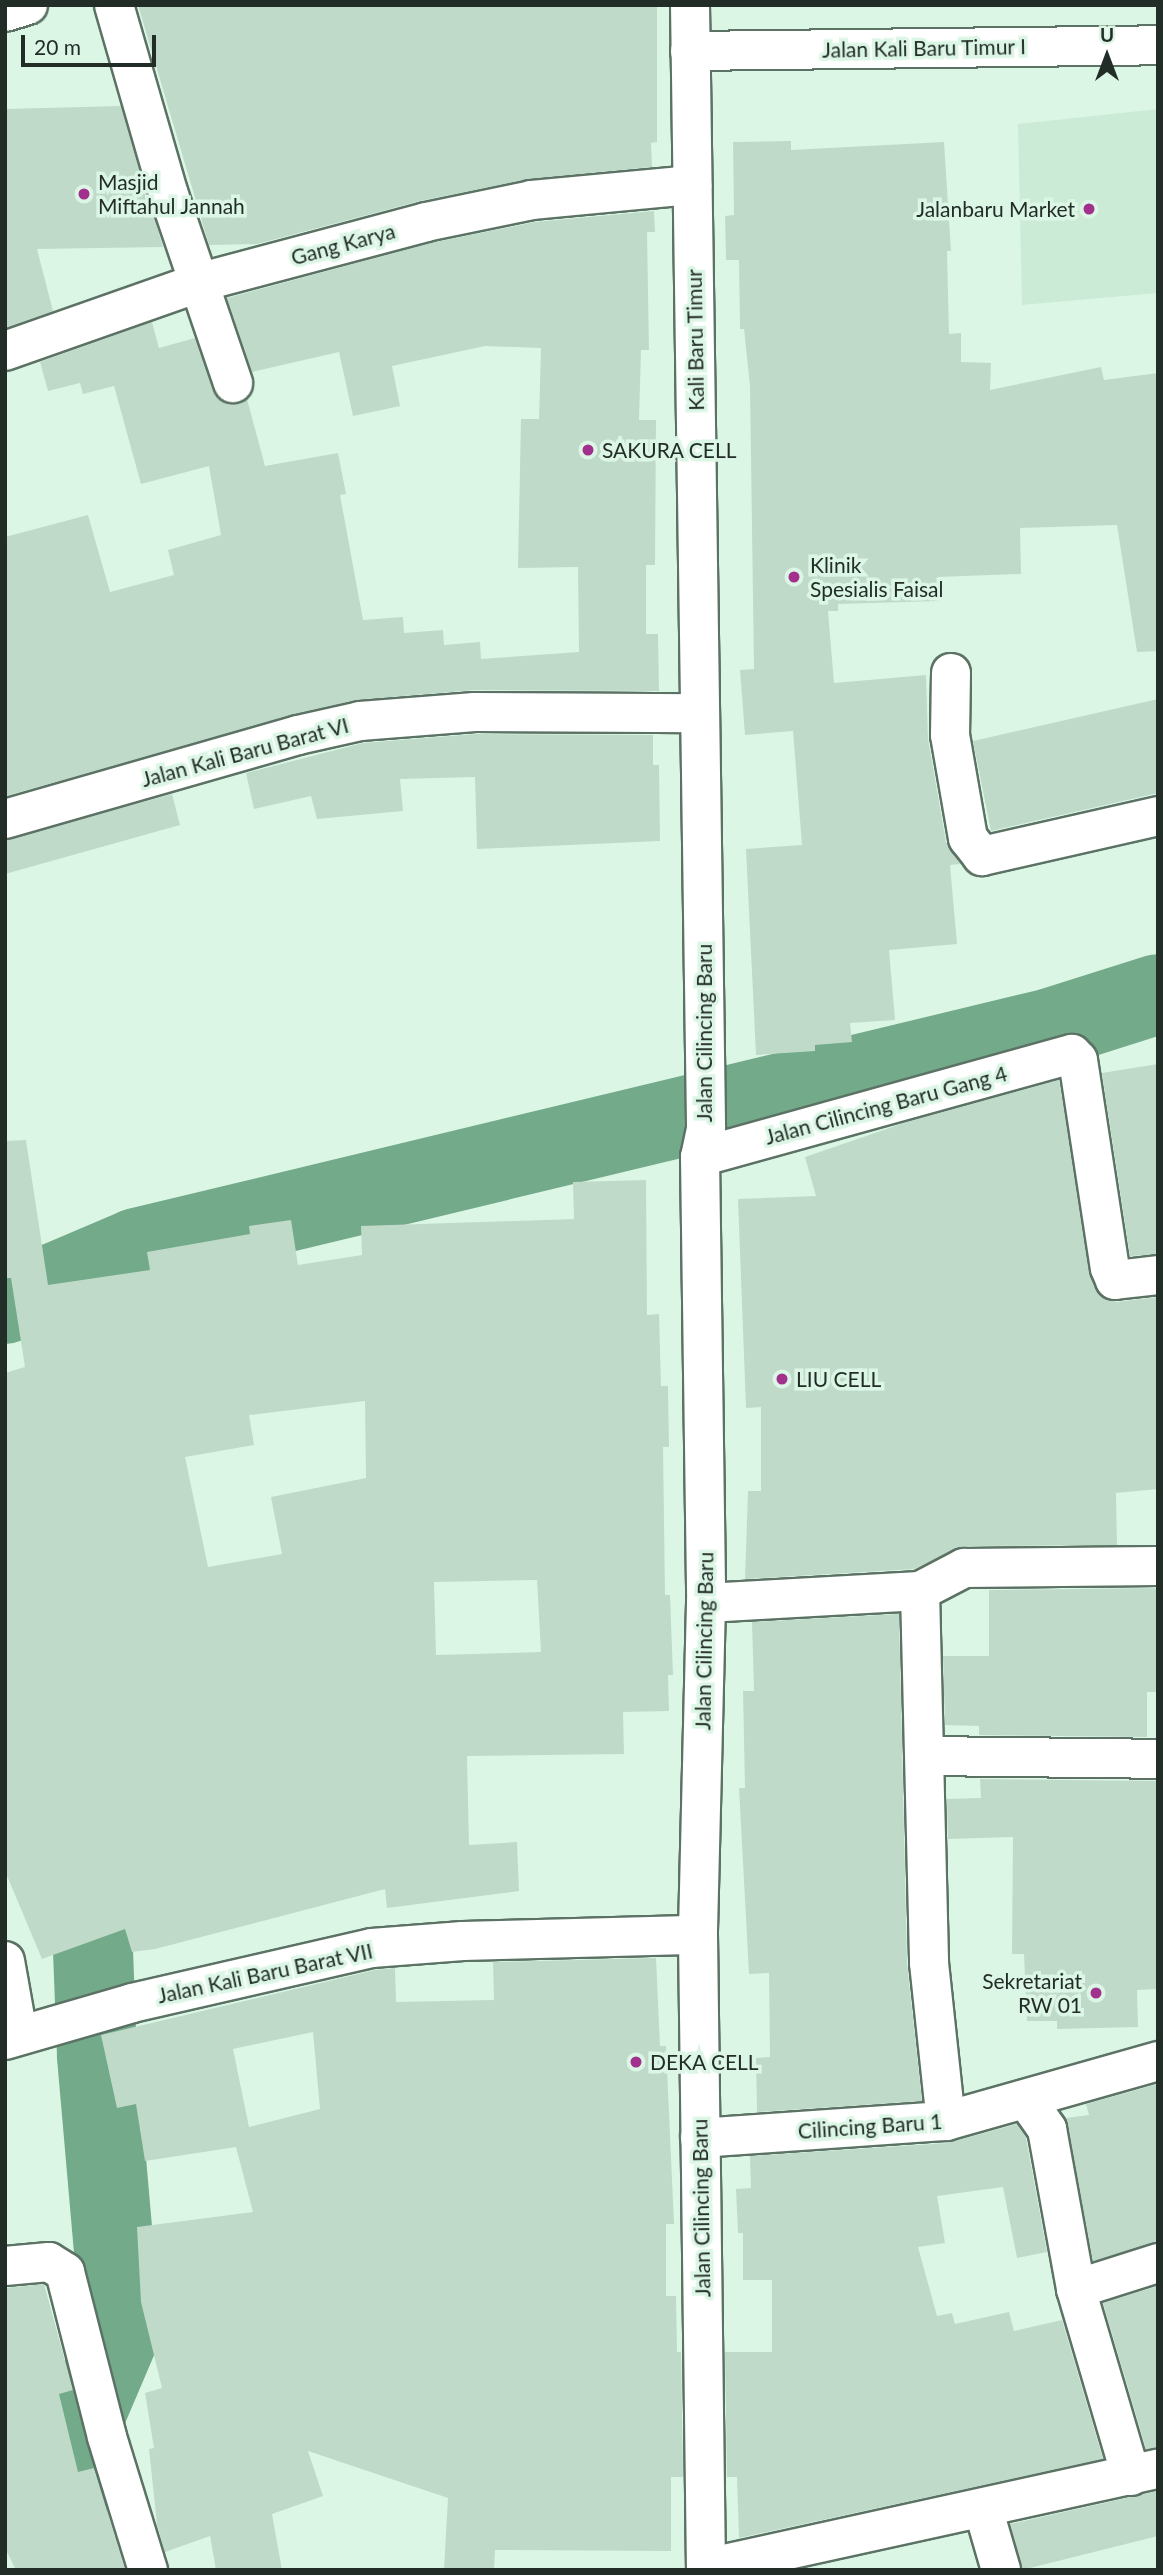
<!DOCTYPE html>
<style>
body{margin:0}
#map{position:relative;width:1163px;height:2575px;overflow:hidden;background:#dcf6e6;font-family:Lato,sans-serif}
div>[style]{position:absolute}
[style*='--x']{left:calc(var(--x)*1px);top:calc(var(--y)*1px);width:calc(var(--w)*1px);rotate:calc(var(--a)*1deg)}
.built>*{inset:0;background:#cbebd7}
.river>*{height:80px;margin:-40px;padding:0 40px;transform-origin:40px;border-radius:40px;background:#72aa8a}
.building>*{inset:0;background:#c0daca}
.roads{filter:drop-shadow(2px 0 #5b7264) drop-shadow(-2px 0 #5b7264) drop-shadow(0 2px #5b7264) drop-shadow(0 -2px #5b7264)}
.minor>*{height:38px;margin:-19px;padding:0 19px;transform-origin:19px;border-radius:19px;background:#fff}
.dots>*{width:19px;height:19px;translate:-50% -50%;box-sizing:border-box;border:4px solid #dcf6e6;border-radius:50%}
span{translate:-50% -50%;white-space:nowrap;text-align:center;line-height:1.15;-webkit-text-stroke:7px #dcf6e6;paint-order:stroke}
.street-label{font-size:21px;color:#232d27}
.poi-label{font-size:21px;color:#232d27}
.left{translate:0 -50%;text-align:left}
.right{translate:-100% -50%;text-align:right}
.frame{position:absolute;inset:0;border:7px solid #232d27;pointer-events:none}
.north{position:absolute;left:1072px;top:21px;width:70px;height:70px;-webkit-text-stroke:5px #dcf6e6;paint-order:stroke;rotate:0deg;font-size:19px;font-weight:700;line-height:28px;text-align:center;color:#232d27}
.north::after{content:'';display:block;margin:auto;width:24px;height:32px;background:#232d27;clip-path:polygon(50% 0,100% 100%,50% 72%,0 100%)}
.scale{position:absolute;left:21px;top:35px;width:135px;height:32px;box-sizing:border-box;border:4px solid #232d27;border-top:0;padding-left:9px;font-size:21px;line-height:24px;white-space:nowrap;color:#232d27;-webkit-text-stroke:5px #dcf6e6;paint-order:stroke}
</style>
<div id="map">
<div class="built">
<i style="clip-path:polygon(1158px 109px,1158px 293px,1022px 305px,1018px 124px)"></i>
</div>
<div class="river">
<i style="--x:5;--y:1304;--w:143;--a:-23"></i>
<i style="--x:137;--y:1248;--w:940;--a:-13.53"></i>
<i style="--x:1051;--y:1028;--w:112;--a:-17.6"></i>
<i style="--x:61;--y:2562;--w:122;--a:-83.9"></i>
<i style="--x:74;--y:2441;--w:120;--a:-66.9"></i>
<i style="--x:121;--y:2331;--w:277;--a:-95"></i>
<i style="--x:97;--y:2055;--w:206;--a:-92.2"></i>
<i style="--x:89;--y:1849;--w:19;--a:-106"></i>
</div>
<div class="building">
<i style="clip-path:polygon(138px 5px,657px 5px,657px 142px,651px 143px,652px 167px,528px 179px,420px 201px,257px 244px,209px 245px)"></i>
<i style="clip-path:polygon(121px 106px,163px 247px,37px 249px,53px 311px,5px 328px,5px 109px)"></i>
<i style="clip-path:polygon(791px 141px,791px 150px,944px 142px,951px 251px,947px 251px,949px 334px,961px 333px,961px 362px,991px 363px,990px 390px,1101px 367px,1104px 380px,1158px 373px,1158px 651px,1137px 652px,1117px 525px,1020px 528px,1021px 574px,938px 577px,939px 601px,838px 604px,838px 611px,828px 611px,834px 683px,926px 675px,928px 739px,946px 842px,960px 864px,950px 865px,957px 944px,889px 950px,895px 1020px,850px 1023px,852px 1042px,815px 1045px,815px 1051px,756px 1055px,746px 849px,802px 845px,793px 731px,745px 735px,740px 670px,754px 669px,750px 386px,744px 329px,740px 329px,739px 260px,726px 260px,725px 216px,734px 215px,733px 142px)"></i>
<i style="clip-path:polygon(654px 211px,655px 232px,647px 232px,649px 350px,641px 350px,639px 420px,656px 420px,655px 565px,646px 565px,646px 634px,658px 634px,659px 691px,475px 690px,355px 700px,5px 796px,5px 537px,88px 515px,110px 592px,174px 575px,168px 550px,221px 535px,209px 466px,141px 484px,114px 386px,83px 394px,80px 383px,48px 391px,40px 362px,152px 322px,159px 348px,195px 338px,218px 399px,229px 404px,247px 399px,265px 466px,338px 453px,346px 494px,340px 495px,363px 620px,403px 617px,404px 633px,443px 630px,444px 645px,480px 642px,481px 659px,579px 652px,578px 567px,518px 568px,521px 419px,539px 419px,541px 348px,485px 346px,392px 366px,400px 406px,353px 416px,339px 352px,252px 372px,227px 298px,431px 243px,535px 222px)"></i>
<i style="clip-path:polygon(1158px 699px,1158px 793px,991px 831px,973px 741px)"></i>
<i style="clip-path:polygon(476px 734px,653px 735px,653px 765px,659px 765px,660px 841px,477px 849px,475px 777px,400px 779px,403px 811px,317px 819px,311px 796px,254px 809px,246px 773px,363px 743px)"></i>
<i style="clip-path:polygon(172px 794px,180px 825px,5px 874px,5px 840px)"></i>
<i style="clip-path:polygon(1158px 1064px,1158px 1254px,1130px 1256px,1102px 1073px)"></i>
<i style="clip-path:polygon(1059px 1080px,1095px 1288px,1103px 1298px,1117px 1302px,1158px 1297px,1158px 1489px,1116px 1493px,1117px 1545px,964px 1546px,914px 1569px,745px 1579px,748px 1491px,761px 1491px,761px 1407px,746px 1408px,738px 1199px,816px 1196px,805px 1157px,904px 1123px)"></i>
<i style="clip-path:polygon(evenodd,26px 1140px,48px 1285px,150px 1270px,147px 1252px,250px 1234px,249px 1226px,291px 1220px,298px 1265px,362px 1255px,361px 1226px,574px 1219px,573px 1182px,646px 1180px,647px 1315px,659px 1314px,661px 1386px,668px 1386px,669px 1447px,663px 1447px,665px 1595px,670px 1595px,673px 1675px,668px 1675px,669px 1711px,623px 1712px,624px 1754px,467px 1756px,469px 1845px,517px 1842px,519px 1891px,387px 1908px,385px 1889px,155px 1949px,132px 1952px,125px 1929px,42px 1959px,5px 1871px,5px 1373px,25px 1367px,11px 1278px,5px 1278px,5px 1141px,26px 1140px,365px 1401px,366px 1478px,271px 1497px,282px 1554px,208px 1567px,185px 1457px,254px 1445px,249px 1415px,365px 1401px,26px 1140px,537px 1580px,541px 1652px,436px 1655px,434px 1582px,537px 1580px)"></i>
<i style="clip-path:polygon(1158px 1588px,1158px 1692px,1147px 1692px,1147px 1737px,979px 1735px,979px 1726px,945px 1725px,943px 1656px,989px 1656px,989px 1590px)"></i>
<i style="clip-path:polygon(899px 1614px,907px 1964px,922px 2101px,757px 2112px,756px 2058px,770px 2057px,769px 1973px,749px 1974px,739px 1788px,745px 1788px,743px 1691px,754px 1691px,752px 1622px)"></i>
<i style="clip-path:polygon(980px 1779px,1158px 1781px,1158px 1989px,1137px 1990px,1138px 2027px,1057px 2029px,1057px 2021px,1027px 2021px,1024px 1954px,1012px 1954px,1013px 1837px,948px 1839px,947px 1799px,981px 1798px)"></i>
<i style="clip-path:polygon(evenodd,656px 1958px,660px 2046px,666px 2046px,674px 2224px,666px 2224px,666px 2296px,676px 2296px,677px 2352px,681px 2352px,683px 2477px,671px 2477px,671px 2551px,495px 2550px,494px 2570px,444px 2570px,448px 2498px,308px 2451px,323px 2496px,272px 2514px,282px 2570px,216px 2570px,210px 2536px,165px 2552px,157px 2524px,149px 2449px,154px 2448px,145px 2393px,162px 2388px,141px 2302px,137px 2227px,253px 2212px,236px 2147px,145px 2161px,136px 2104px,117px 2108px,101px 2035px,375px 1970px,395px 1968px,396px 2002px,494px 2000px,493px 1962px,656px 1958px,313px 2032px,320px 2109px,249px 2127px,233px 2049px,313px 2032px)"></i>
<i style="clip-path:polygon(1158px 2084px,1158px 2242px,1093px 2261px,1066px 2118px,1089px 2115px,1086px 2104px)"></i>
<i style="clip-path:polygon(1017px 2124px,1026px 2138px,1047px 2252px,1017px 2258px,1003px 2187px,937px 2196px,945px 2243px,918px 2247px,937px 2316px,952px 2313px,955px 2324px,1009px 2312px,1014px 2331px,1062px 2320px,1103px 2459px,739px 2538px,737px 2477px,727px 2477px,725px 2352px,772px 2352px,772px 2280px,743px 2280px,743px 2233px,738px 2233px,736px 2189px,751px 2188px,750px 2156px,948px 2143px)"></i>
<i style="clip-path:polygon(44px 2284px,73px 2390px,59px 2394px,78px 2472px,94px 2468px,125px 2570px,16px 2570px,5px 2548px,5px 2288px)"></i>
<i style="clip-path:polygon(1158px 2286px,1158px 2448px,1146px 2449px,1103px 2303px)"></i>
<i style="clip-path:polygon(1158px 2491px,1158px 2536px,1022px 2570px,1010px 2524px)"></i>
</div>
<div class="roads">
<div class="minor">
<i style="--x:114;--y:5;--w:195;--a:73.9"></i>
<i style="--x:168;--y:192;--w:202;--a:71.2"></i>
<i style="--x:690;--y:5;--w:1124;--a:89.18"></i>
<i style="--x:706;--y:1129;--w:29;--a:102"></i>
<i style="--x:700;--y:1157;--w:446;--a:89.2"></i>
<i style="--x:706;--y:1603;--w:332;--a:91.4"></i>
<i style="--x:698;--y:1935;--w:635;--a:89.28"></i>
<i style="--x:5;--y:12;--w:24;--a:-17"></i>
<i style="--x:690;--y:51;--w:468;--a:-0.7"></i>
<i style="--x:5;--y:351;--w:208;--a:-19.4"></i>
<i style="--x:201;--y:282;--w:233;--a:-14.9"></i>
<i style="--x:426;--y:222;--w:108;--a:-11.7"></i>
<i style="--x:532;--y:200;--w:161;--a:-5.4"></i>
<i style="--x:951;--y:673;--w:62;--a:90.9"></i>
<i style="--x:950;--y:735;--w:105;--a:80.1"></i>
<i style="--x:968;--y:838;--w:23;--a:52"></i>
<i style="--x:982;--y:856;--w:180;--a:-12.8"></i>
<i style="--x:5;--y:819;--w:305;--a:-16"></i>
<i style="--x:298;--y:735;--w:64;--a:-12.7"></i>
<i style="--x:360;--y:721;--w:115;--a:-4.5"></i>
<i style="--x:475;--y:712;--w:225;--a:0.3"></i>
<i style="--x:700;--y:1157;--w:386;--a:-15.5"></i>
<i style="--x:1072;--y:1054;--w:8;--a:45"></i>
<i style="--x:1078;--y:1060;--w:210;--a:81.3"></i>
<i style="--x:1110;--y:1268;--w:13;--a:67"></i>
<i style="--x:1115;--y:1280;--w:43;--a:-6.6"></i>
<i style="--x:920;--y:1591;--w:372;--a:88.6"></i>
<i style="--x:929;--y:1963;--w:159;--a:83.9"></i>
<i style="--x:706;--y:1603;--w:214;--a:-3.2"></i>
<i style="--x:920;--y:1591;--w:50;--a:-27.6"></i>
<i style="--x:964;--y:1568;--w:194;--a:-0.6"></i>
<i style="--x:926;--y:1756;--w:232;--a:0.7"></i>
<i style="--x:5;--y:1961;--w:74;--a:79.9"></i>
<i style="--x:5;--y:2040;--w:132;--a:-16.2"></i>
<i style="--x:132;--y:2003;--w:246;--a:-12.9"></i>
<i style="--x:372;--y:1948;--w:91;--a:-4.4"></i>
<i style="--x:463;--y:1941;--w:235;--a:-1.5"></i>
<i style="--x:1026;--y:2099;--w:37;--a:55"></i>
<i style="--x:1047;--y:2129;--w:163;--a:79.7"></i>
<i style="--x:1076;--y:2289;--w:195;--a:73.6"></i>
<i style="--x:700;--y:2138;--w:247;--a:-4"></i>
<i style="--x:946;--y:2121;--w:220;--a:-15.8"></i>
<i style="--x:5;--y:2266;--w:44;--a:-5.2"></i>
<i style="--x:49;--y:2262;--w:19;--a:32"></i>
<i style="--x:65;--y:2272;--w:170;--a:75.7"></i>
<i style="--x:107;--y:2437;--w:139;--a:72.9"></i>
<i style="--x:1076;--y:2289;--w:86;--a:-17.6"></i>
<i style="--x:983;--y:2508;--w:65;--a:73.8"></i>
<i style="--x:706;--y:2568;--w:463;--a:-12.4"></i>
</div>
</div>
<div class="dots">
<i style="left:84px;top:194px;background:#a2318d"></i>
<i style="left:1089px;top:209px;background:#a2318d"></i>
<i style="left:588px;top:450px;background:#a2318d"></i>
<i style="left:794px;top:577px;background:#a2318d"></i>
<i style="left:782px;top:1379px;background:#a2318d"></i>
<i style="left:1096px;top:1993px;background:#a2318d"></i>
<i style="left:636px;top:2062px;background:#a2318d"></i>
</div>
<div class="street-label">
<span style="left:924px;top:48px;rotate:-1deg">Jalan Kali Baru Timur I</span>
<span style="left:343px;top:244px;rotate:-15deg">Gang Karya</span>
<span style="left:695px;top:340px;rotate:-91deg">Kali Baru Timur</span>
<span style="left:245px;top:752px;rotate:-15deg">Jalan Kali Baru Barat VI</span>
<span style="left:704px;top:1033px;rotate:-90deg">Jalan Cilincing Baru</span>
<span style="left:886px;top:1105px;rotate:-15deg">Jalan Cilincing Baru Gang 4</span>
<span style="left:704px;top:1641px;rotate:-89deg">Jalan Cilincing Baru</span>
<span style="left:265px;top:1973px;rotate:-12deg">Jalan Kali Baru Barat VII</span>
<span style="left:870px;top:2126px;rotate:-4deg">Cilincing Baru 1</span>
<span style="left:701px;top:2208px;rotate:-91deg">Jalan Cilincing Baru</span>
</div>
<div class="poi-label">
<span class="left" style="left:98px;top:194px">Masjid<br>Miftahul Jannah</span>
<span class="right" style="left:1075px;top:209px">Jalanbaru Market</span>
<span class="left" style="left:602px;top:450px">SAKURA CELL</span>
<span class="left" style="left:810px;top:577px">Klinik<br>Spesialis Faisal</span>
<span class="left" style="left:796px;top:1379px">LIU CELL</span>
<span class="right" style="left:1082px;top:1993px">Sekretariat<br>RW 01</span>
<span class="left" style="left:650px;top:2062px">DEKA CELL</span>
</div>
<div class="frame"></div>
<div class="north">U</div>
<div class="scale">20 m</div>
</div>
